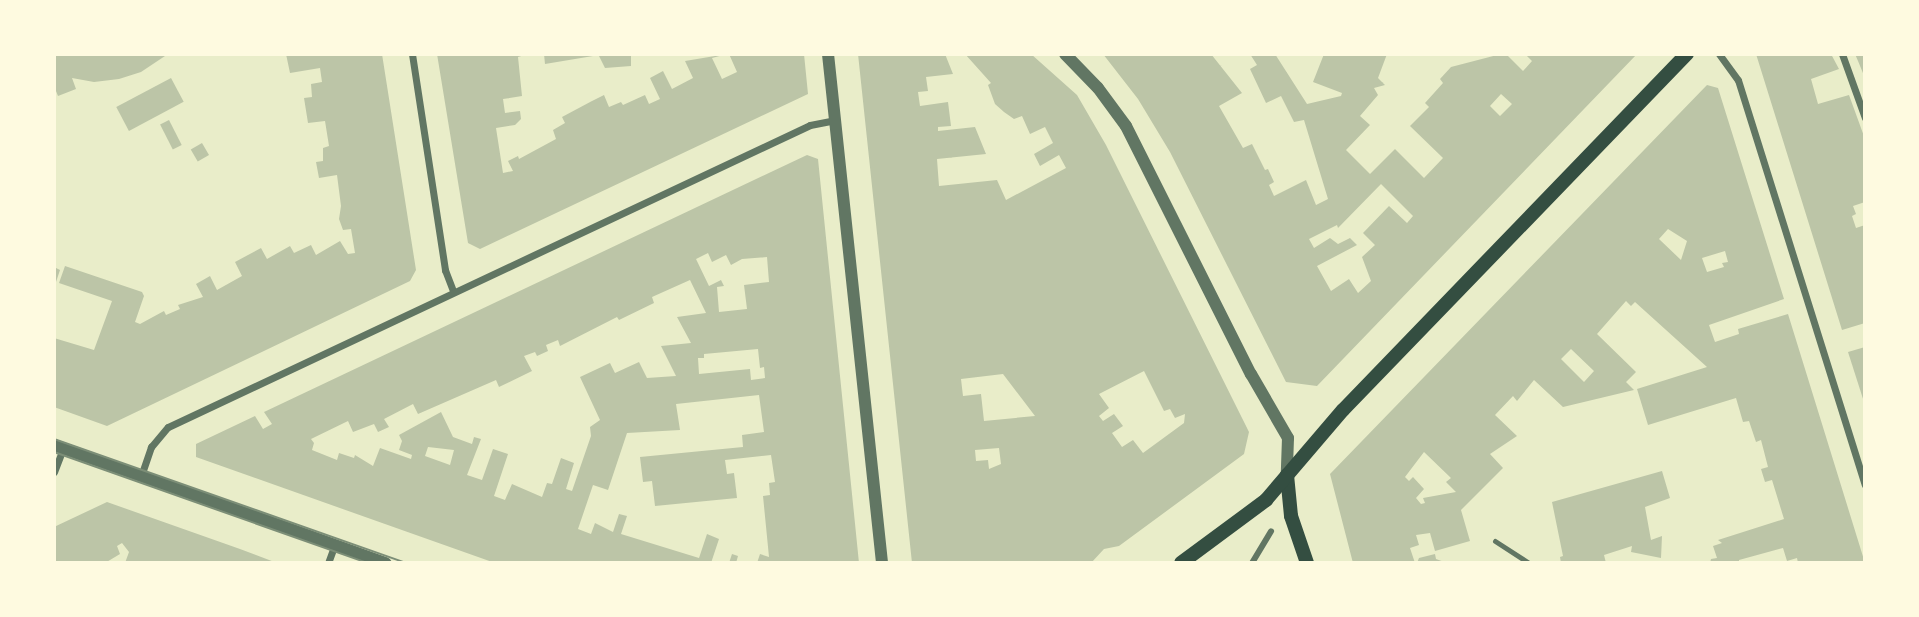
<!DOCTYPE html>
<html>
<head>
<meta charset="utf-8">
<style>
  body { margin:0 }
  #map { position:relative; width:1919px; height:617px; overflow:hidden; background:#e9edc9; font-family:Raleway,sans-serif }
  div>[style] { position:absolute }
  .building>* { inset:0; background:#bcc5a7; transform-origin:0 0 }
  .service>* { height:5px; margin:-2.5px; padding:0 2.5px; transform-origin:2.5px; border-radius:2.5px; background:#617663 }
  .pedestrian>* { height:6px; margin:-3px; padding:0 3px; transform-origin:3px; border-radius:3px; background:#617663 }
  .minor>* { height:7px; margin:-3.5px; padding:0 3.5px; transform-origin:3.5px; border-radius:3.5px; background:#617663 }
  .tertiary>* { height:12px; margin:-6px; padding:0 6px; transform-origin:6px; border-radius:6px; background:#617663 }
  .secondary>* { height:14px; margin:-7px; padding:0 7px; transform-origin:7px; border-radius:7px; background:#344e41 }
  .tram>* { height:2px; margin:-1px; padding:0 1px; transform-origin:1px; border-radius:1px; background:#7c8e77 }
  span { translate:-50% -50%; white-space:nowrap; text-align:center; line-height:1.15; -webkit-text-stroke:5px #fefae0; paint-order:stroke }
  .frame { position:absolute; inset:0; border:56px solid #fefae0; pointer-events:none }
</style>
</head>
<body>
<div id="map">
  <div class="building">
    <div style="clip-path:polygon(54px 54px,168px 54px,141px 72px,119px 79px,94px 82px,72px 78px,76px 89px,58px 96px,54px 86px)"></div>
    <div style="clip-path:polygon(286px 54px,382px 54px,416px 270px,410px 281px,107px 426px,54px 407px,54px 338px,94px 350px,112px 301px,59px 283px,65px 266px,142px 292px,144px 296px,135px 322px,140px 324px,164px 311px,166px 315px,180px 309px,178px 305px,203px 297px,196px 284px,210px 276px,217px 290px,242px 276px,235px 262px,261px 248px,267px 259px,290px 246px,294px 253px,311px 245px,316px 255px,340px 241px,348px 254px,355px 253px,351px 229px,343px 230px,339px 219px,341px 206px,337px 175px,319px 178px,316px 162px,323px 161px,323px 148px,329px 146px,325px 121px,308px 123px,304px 98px,312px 97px,311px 84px,322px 82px,320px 68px,290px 73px)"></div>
    <div style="clip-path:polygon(437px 54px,528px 54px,518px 57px,522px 96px,503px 99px,505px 113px,520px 111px,521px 119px,515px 125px,496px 128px,503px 173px,513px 171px,508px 161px,518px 156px,519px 159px,556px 139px,553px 130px,565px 123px,562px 117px,592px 101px,604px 95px,609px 107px,621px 102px,623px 105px,645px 95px,649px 104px,660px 99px,650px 78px,663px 71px,672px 89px,693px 78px,685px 61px,727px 54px,712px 58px,722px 79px,737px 72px,729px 54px,804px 54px,808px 94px,480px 249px,468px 243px)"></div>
    <div style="clip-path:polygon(544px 54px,593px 54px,593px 56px,545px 64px)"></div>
    <div style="clip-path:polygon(598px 54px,631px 54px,631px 66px,605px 68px)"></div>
    <div style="clip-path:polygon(evenodd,858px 54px,945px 54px,953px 74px,926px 77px,928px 91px,918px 92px,920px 106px,948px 102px,951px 126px,938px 127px,938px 131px,975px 127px,986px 154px,937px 159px,939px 186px,997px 180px,1006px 200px,1066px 168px,1059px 155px,1040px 166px,1034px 154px,1053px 143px,1045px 127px,1030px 134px,1022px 116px,1014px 119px,1004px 112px,995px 104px,988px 85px,991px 83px,965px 54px,1031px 54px,1077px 95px,1106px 145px,1249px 432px,1244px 454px,1119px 546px,1104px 549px,1091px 563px,912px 563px,858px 54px,1144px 371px,1164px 411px,1170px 409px,1175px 418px,1185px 414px,1184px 423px,1143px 453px,1133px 440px,1122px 447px,1112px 433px,1123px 426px,1114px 414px,1103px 421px,1099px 416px,1109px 408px,1099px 394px,1144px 371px,858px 54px,1003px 374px,1035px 416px,984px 421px,981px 394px,963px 396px,961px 379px,1003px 374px,858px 54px,999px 448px,1001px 464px,989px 469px,988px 460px,976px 461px,975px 450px,999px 448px)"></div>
    <div style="clip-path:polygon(evenodd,1103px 54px,1211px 54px,1242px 93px,1219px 106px,1243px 148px,1252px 144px,1265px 170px,1268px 169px,1274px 182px,1269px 185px,1274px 196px,1306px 180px,1316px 205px,1328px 199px,1304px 120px,1294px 122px,1281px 96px,1266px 103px,1250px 69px,1257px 65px,1250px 54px,1275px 54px,1307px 104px,1341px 96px,1342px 93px,1313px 82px,1324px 54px,1387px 54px,1378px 78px,1385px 85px,1374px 88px,1378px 95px,1360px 116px,1370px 125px,1346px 150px,1370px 174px,1395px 149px,1424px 178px,1443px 158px,1410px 126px,1429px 107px,1425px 103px,1443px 83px,1440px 79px,1451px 67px,1501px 54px,1506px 54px,1523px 71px,1532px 61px,1525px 54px,1637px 54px,1317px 386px,1286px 382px,1170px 152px,1138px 99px,1103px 54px,1501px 94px,1512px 104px,1500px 116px,1490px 106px,1501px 94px,1103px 54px,1381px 184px,1413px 216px,1407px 223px,1389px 206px,1363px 233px,1375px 245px,1362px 257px,1371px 281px,1358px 293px,1349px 279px,1331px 291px,1317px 266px,1357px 245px,1350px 238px,1338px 244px,1330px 238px,1314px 248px,1309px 239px,1337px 225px,1338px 228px,1381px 184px)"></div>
    <div style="clip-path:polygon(1756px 54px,1831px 54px,1839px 69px,1811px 79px,1818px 104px,1849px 95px,1865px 139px,1865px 202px,1853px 206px,1856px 214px,1852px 216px,1856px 228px,1865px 225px,1865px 323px,1842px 330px)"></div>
    <div style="clip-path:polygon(1855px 54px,1865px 54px,1865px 78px,1858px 61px)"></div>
    <div style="left:171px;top:78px;width:27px;height:62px;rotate:62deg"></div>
    <div style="clip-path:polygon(evenodd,1707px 85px,1718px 88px,1784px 299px,1709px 325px,1715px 342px,1739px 334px,1738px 329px,1788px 314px,1865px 563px,1798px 563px,1797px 558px,1787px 561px,1783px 548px,1739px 560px,1739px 563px,1710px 563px,1711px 559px,1717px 558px,1713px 546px,1722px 543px,1718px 540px,1784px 519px,1772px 480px,1765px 482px,1761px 469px,1768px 467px,1761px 440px,1756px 442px,1749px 421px,1743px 422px,1736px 398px,1648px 425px,1637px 389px,1707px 367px,1635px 302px,1631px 306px,1626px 301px,1597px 334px,1636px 372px,1626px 382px,1634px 390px,1563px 407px,1534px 380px,1517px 401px,1513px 396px,1495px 415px,1517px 436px,1490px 454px,1503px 468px,1461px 510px,1470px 541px,1435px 551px,1430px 533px,1416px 535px,1419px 545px,1410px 548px,1415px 563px,1353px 563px,1330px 474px,1707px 85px,1668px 229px,1687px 241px,1681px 260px,1659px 239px,1668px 229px,1707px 85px,1725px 251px,1728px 262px,1722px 263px,1724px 267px,1707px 272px,1702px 258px,1725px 251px,1707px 85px,1571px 349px,1594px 371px,1584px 382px,1561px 359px,1571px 349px,1707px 85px,1424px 452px,1451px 478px,1446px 482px,1456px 492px,1423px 498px,1425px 503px,1421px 504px,1416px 498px,1424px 489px,1413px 477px,1409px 481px,1405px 477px,1424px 452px)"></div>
    <div style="left:169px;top:120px;width:28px;height:10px;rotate:63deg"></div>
    <div style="left:202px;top:143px;width:14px;height:13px;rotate:60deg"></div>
    <div style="clip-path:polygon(evenodd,807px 155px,818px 159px,859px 563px,757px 563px,760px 554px,769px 557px,763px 496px,770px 495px,769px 483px,775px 482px,771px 455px,725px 460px,727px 474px,734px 473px,737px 498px,655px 506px,652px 481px,643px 482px,640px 457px,743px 447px,742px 435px,764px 432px,759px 395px,676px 404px,680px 430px,627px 433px,608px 490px,593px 485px,578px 529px,591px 534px,595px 523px,613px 532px,619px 514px,627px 516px,621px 534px,699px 558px,707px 534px,719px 539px,711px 563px,495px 563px,196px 457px,196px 444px,255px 416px,263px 429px,272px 424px,264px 412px,807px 155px,708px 253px,712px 262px,726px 255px,731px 265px,742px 259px,767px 257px,769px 282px,744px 285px,747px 309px,719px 312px,717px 287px,724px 286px,721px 280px,709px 286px,696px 259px,708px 253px,807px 155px,690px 280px,706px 313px,677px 317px,691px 343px,661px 346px,676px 376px,647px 378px,639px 362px,615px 373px,610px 363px,580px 377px,600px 420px,590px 427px,591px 436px,572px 491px,566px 489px,574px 463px,561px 458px,552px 484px,547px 483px,542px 497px,512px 484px,505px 500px,494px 496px,508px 454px,493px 449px,482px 480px,467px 475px,481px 439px,474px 437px,472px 444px,453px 437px,441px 412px,399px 435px,402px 441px,399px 450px,412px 455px,411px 459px,380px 448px,373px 466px,355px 455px,354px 458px,339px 453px,337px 460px,312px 450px,314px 443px,311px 439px,348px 421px,353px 432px,374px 424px,378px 432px,389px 427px,384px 419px,413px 404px,418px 414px,496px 380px,499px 387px,532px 371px,524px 356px,535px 352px,537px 356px,548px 351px,546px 345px,558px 340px,560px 346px,617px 317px,619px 320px,654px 303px,652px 297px,690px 280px,807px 155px,758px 349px,760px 368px,764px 367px,765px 378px,751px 380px,750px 369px,699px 374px,698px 358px,704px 358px,704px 354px,758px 349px,807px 155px,428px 447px,454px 450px,450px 465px,425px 456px,428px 447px)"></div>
    <div style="clip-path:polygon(54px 267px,60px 270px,55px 285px,54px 285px)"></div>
    <div style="clip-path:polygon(1865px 347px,1865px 402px,1864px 402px,1848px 352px)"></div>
    <div style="clip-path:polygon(1662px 471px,1670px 498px,1645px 507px,1651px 540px,1662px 536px,1661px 558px,1631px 552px,1632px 546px,1604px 555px,1606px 563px,1561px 563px,1560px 557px,1563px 556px,1552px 502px)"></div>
    <div style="clip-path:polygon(107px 502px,240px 549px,277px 563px,125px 563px,129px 552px,122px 543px,117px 546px,120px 554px,105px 563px,54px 563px,54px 527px)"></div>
    <div style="clip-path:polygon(732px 554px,738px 556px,736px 563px,729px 563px)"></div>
    <div style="clip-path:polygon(1435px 554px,1436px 559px,1447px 563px,1417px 563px,1419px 558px)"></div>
  </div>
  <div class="service">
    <div style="left:1495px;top:541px;width:40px;rotate:32.9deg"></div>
  </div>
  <div class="pedestrian">
    <div style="left:1252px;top:563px;width:37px;rotate:-59deg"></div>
  </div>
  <div class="minor">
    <div style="left:412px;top:54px;width:219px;rotate:81.3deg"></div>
    <div style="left:445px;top:270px;width:22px;rotate:69deg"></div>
    <div style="left:1719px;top:54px;width:32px;rotate:54deg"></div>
    <div style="left:1738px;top:80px;width:424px;rotate:72.6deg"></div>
    <div style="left:1842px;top:54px;width:68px;rotate:70.2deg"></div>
    <div style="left:54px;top:472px;width:26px;rotate:-69deg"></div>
    <div style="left:141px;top:476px;width:31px;rotate:-71deg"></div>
    <div style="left:151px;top:447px;width:26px;rotate:-50deg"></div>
    <div style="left:168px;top:427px;width:709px;rotate:-25.19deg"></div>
    <div style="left:810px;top:125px;width:26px;rotate:-11deg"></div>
    <div style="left:328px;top:563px;width:20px;rotate:-70deg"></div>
  </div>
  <div class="tertiary">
    <div style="left:828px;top:54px;width:512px;rotate:83.94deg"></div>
    <div style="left:1065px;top:54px;width:47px;rotate:45.9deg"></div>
    <div style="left:1098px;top:88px;width:47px;rotate:53.6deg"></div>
    <div style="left:1126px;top:126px;width:278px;rotate:63.3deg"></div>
    <div style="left:1251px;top:374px;width:74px;rotate:60deg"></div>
    <div style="left:1288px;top:438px;width:37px;rotate:92deg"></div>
    <div style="left:54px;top:445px;width:352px;rotate:19.6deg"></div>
  </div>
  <div class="secondary">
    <div style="left:1287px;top:475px;width:41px;rotate:84.4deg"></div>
    <div style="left:1291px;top:516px;width:50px;rotate:71.2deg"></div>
    <div style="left:1181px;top:563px;width:106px;rotate:-36.5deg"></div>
    <div style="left:1266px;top:500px;width:118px;rotate:-49.5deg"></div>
    <div style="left:1343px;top:410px;width:495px;rotate:-46deg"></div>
  </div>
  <div class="tram">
    <div style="left:54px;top:439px;width:373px;rotate:19.4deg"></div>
    <div style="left:54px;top:452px;width:333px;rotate:19.5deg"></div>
  </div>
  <div class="frame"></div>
</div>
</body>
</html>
